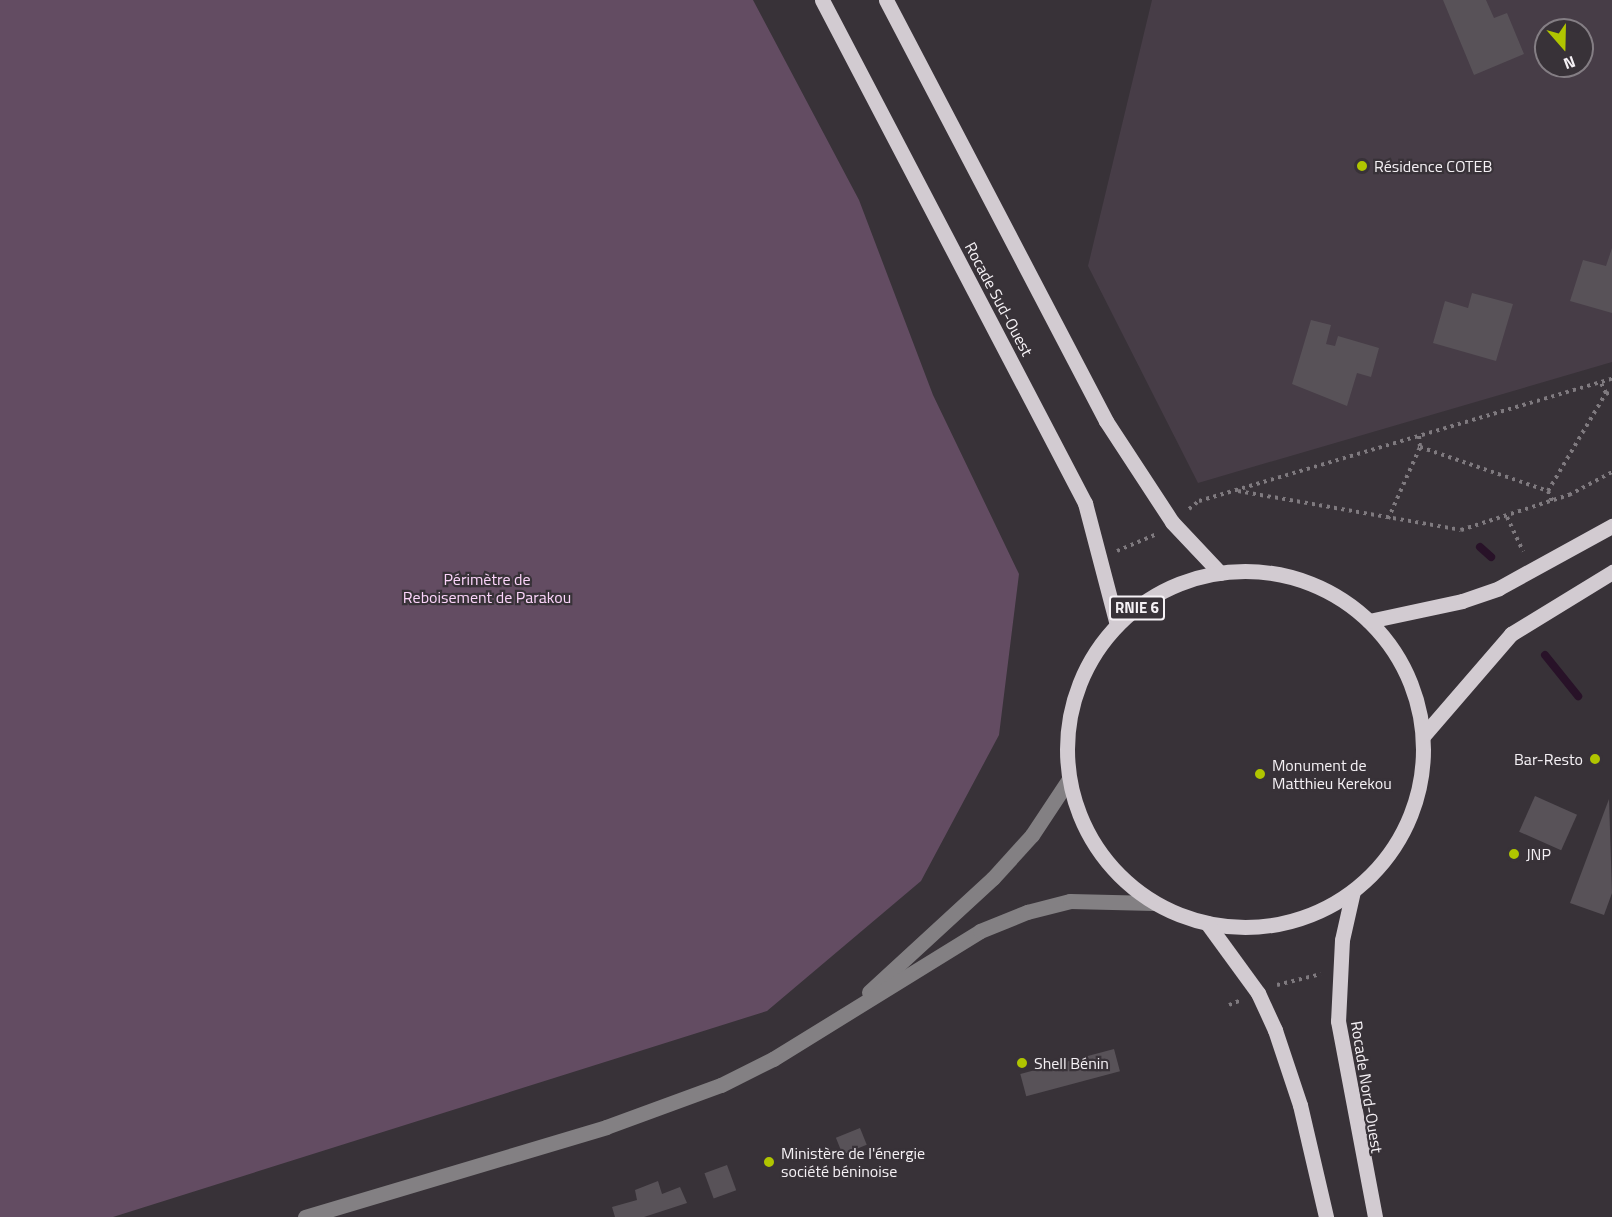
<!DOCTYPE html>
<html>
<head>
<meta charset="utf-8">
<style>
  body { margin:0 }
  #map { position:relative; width:1612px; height:1217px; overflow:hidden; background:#383238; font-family:"Titillium Web",sans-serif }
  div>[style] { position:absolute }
  .built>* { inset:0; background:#473d47 }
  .green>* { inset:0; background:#634c62 }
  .stream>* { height:8px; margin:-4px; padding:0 4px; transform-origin:4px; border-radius:4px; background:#281228 }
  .building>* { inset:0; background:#585258; transform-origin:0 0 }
  .path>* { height:4px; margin-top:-2px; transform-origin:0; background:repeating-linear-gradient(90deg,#7f7a7f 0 3px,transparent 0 7.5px) }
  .minor>* { height:15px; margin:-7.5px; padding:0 7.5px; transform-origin:7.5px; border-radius:7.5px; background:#838083 }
  .major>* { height:15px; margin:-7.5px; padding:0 7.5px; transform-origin:7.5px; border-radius:7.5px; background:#d2cbd1 }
  .major>.ring { margin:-7.5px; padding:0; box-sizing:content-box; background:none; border:15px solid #d2cbd1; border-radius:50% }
  .dots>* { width:16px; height:16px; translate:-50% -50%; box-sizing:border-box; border:3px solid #383238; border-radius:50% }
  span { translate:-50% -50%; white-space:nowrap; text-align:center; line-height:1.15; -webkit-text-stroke:4.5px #383238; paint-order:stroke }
  .shield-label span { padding:2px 4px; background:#383238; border:2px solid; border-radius:4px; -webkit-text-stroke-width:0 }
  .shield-label { font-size:15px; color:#f5f1f5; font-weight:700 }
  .poi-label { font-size:16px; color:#f5f1f5 }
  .left { translate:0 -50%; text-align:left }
  .right { translate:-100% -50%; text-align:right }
  .street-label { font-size:16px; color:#f5f1f5 }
  .park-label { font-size:16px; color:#fcd5fb }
  .north { position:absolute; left:1534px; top:18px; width:60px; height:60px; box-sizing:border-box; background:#383238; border:2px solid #847e84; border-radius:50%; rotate:160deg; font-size:16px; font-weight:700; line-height:24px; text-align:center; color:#f5f1f5 }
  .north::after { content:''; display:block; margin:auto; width:21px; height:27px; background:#b0c500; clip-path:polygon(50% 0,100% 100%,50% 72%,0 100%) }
</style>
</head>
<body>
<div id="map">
  <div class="built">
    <div style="clip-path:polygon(evenodd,1152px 0,1612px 0,1612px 362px,1198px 483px,1088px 266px,1152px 0,1546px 30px,1582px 30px,1582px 66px,1546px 66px,1546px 30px)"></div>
  </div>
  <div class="green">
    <div style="clip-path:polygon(0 0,753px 0,859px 200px,933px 395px,1019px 574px,999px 735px,921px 881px,767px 1011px,113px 1217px,0 1217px)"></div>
  </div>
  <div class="stream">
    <div style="left:1480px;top:547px;width:15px;rotate:42deg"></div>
    <div style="left:1545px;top:655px;width:53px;rotate:51.2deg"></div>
  </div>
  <div class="building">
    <div style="clip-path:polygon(1443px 0,1486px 0,1494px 18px,1507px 13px,1524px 54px,1474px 75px)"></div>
    <div style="clip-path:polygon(1612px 248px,1612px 313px,1570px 301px,1583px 260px,1606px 266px)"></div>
    <div style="clip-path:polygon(1472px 293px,1513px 304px,1496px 361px,1433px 343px,1445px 301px,1468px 308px)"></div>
    <div style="clip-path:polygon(1311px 320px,1331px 325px,1326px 344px,1335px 346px,1338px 336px,1379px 348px,1371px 377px,1357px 373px,1347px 406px,1292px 384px)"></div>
    <div style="left:1535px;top:796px;width:46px;height:39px;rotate:24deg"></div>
    <div style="clip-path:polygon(1609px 799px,1612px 893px,1604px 915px,1570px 903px)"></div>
    <div style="left:1114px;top:1049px;width:23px;height:97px;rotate:75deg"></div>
    <div style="left:860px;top:1128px;width:18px;height:26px;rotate:68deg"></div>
    <div style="left:727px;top:1165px;width:27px;height:24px;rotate:70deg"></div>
    <div style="clip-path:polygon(658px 1181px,662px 1194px,680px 1187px,687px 1203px,644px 1217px,615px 1217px,612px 1207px,637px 1200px,635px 1190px)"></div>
  </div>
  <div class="path">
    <div style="left:1606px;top:393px;width:6px;rotate:18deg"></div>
    <div style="left:1419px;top:436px;width:11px;rotate:85deg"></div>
    <div style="left:1420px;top:447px;width:135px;rotate:19deg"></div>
    <div style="left:1548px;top:491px;width:11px;rotate:68deg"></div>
    <div style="left:1238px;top:491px;width:226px;rotate:9.9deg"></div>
    <div style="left:1461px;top:530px;width:114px;rotate:-18deg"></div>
    <div style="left:1569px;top:495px;width:49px;rotate:-28.1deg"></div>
    <div style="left:1548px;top:491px;width:114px;rotate:-59.4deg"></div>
    <div style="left:1606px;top:393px;width:11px;rotate:-117deg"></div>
    <div style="left:1189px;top:509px;width:13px;rotate:-39deg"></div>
    <div style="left:1199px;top:501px;width:431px;rotate:-16.5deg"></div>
    <div style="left:1507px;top:517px;width:38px;rotate:65deg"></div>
    <div style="left:1388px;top:519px;width:79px;rotate:-66deg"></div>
    <div style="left:1117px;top:551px;width:43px;rotate:-23deg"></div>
    <div style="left:1277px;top:985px;width:45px;rotate:-14deg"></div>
    <div style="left:1229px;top:1005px;width:11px;rotate:-22deg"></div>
  </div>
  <div class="minor">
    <div style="left:869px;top:992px;width:168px;rotate:-42.6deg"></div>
    <div style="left:993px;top:878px;width:58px;rotate:-47.8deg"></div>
    <div style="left:1032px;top:835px;width:67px;rotate:-56.5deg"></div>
    <div style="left:305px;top:1217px;width:314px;rotate:-16.6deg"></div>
    <div style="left:606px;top:1127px;width:122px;rotate:-20.1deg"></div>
    <div style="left:721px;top:1085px;width:58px;rotate:-26.6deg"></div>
    <div style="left:773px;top:1059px;width:243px;rotate:-31.7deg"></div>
    <div style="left:980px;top:931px;width:51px;rotate:-22deg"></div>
    <div style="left:1027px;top:912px;width:44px;rotate:-14.3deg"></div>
    <div style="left:1070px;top:901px;width:84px;rotate:1.4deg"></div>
  </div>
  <div class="major">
    <div style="left:822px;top:0;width:568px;rotate:62.4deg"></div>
    <div style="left:1085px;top:503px;width:126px;rotate:75.3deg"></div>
    <div style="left:886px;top:0;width:475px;rotate:62.4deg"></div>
    <div style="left:1106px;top:421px;width:121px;rotate:56.8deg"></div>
    <div style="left:1172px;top:522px;width:70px;rotate:46.7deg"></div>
    <div class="ring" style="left:1067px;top:571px;width:341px;height:341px"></div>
    <div style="left:1369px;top:621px;width:95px;rotate:-12.1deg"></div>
    <div style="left:1462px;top:601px;width:39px;rotate:-19deg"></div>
    <div style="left:1499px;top:588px;width:129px;rotate:-28.8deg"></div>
    <div style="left:1423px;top:736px;width:135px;rotate:-49.2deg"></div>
    <div style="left:1511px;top:634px;width:119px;rotate:-31.5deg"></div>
    <div style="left:1353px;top:891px;width:50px;rotate:102.7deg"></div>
    <div style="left:1342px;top:940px;width:81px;rotate:92.8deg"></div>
    <div style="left:1338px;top:1021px;width:199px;rotate:79.3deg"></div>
    <div style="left:1207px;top:923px;width:87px;rotate:53.9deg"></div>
    <div style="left:1258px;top:993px;width:41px;rotate:65.3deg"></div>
    <div style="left:1275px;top:1030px;width:79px;rotate:71.6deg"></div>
    <div style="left:1300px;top:1105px;width:115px;rotate:76.9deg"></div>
  </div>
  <div class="dots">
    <div style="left:1362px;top:166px;background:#b0c500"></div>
    <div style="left:1595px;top:759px;background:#b0c500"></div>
    <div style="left:1260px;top:774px;background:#b0c500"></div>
    <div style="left:1514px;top:854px;background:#b0c500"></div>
    <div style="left:1022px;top:1063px;background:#b0c500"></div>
    <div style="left:769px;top:1162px;background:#b0c500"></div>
  </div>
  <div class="shield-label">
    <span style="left:1137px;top:608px">RNIE 6</span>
  </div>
  <div class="poi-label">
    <span class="left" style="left:1374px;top:166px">Résidence COTEB</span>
    <span class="right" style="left:1583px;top:759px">Bar-Resto</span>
    <span class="left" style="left:1272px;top:774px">Monument de<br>Matthieu Kerekou</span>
    <span class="left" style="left:1526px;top:854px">JNP</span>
    <span class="left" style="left:1034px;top:1063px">Shell Bénin</span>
    <span class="left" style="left:781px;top:1162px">Ministère de l'énergie<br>société béninoise</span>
  </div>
  <div class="street-label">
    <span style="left:999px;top:299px;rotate:62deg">Rocade Sud-Ouest</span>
    <span style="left:1367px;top:1087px;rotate:81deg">Rocade Nord-Ouest</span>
  </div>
  <div class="park-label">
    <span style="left:487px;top:588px">Périmètre de<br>Reboisement de Parakou</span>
  </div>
  <div class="north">N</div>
</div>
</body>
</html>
